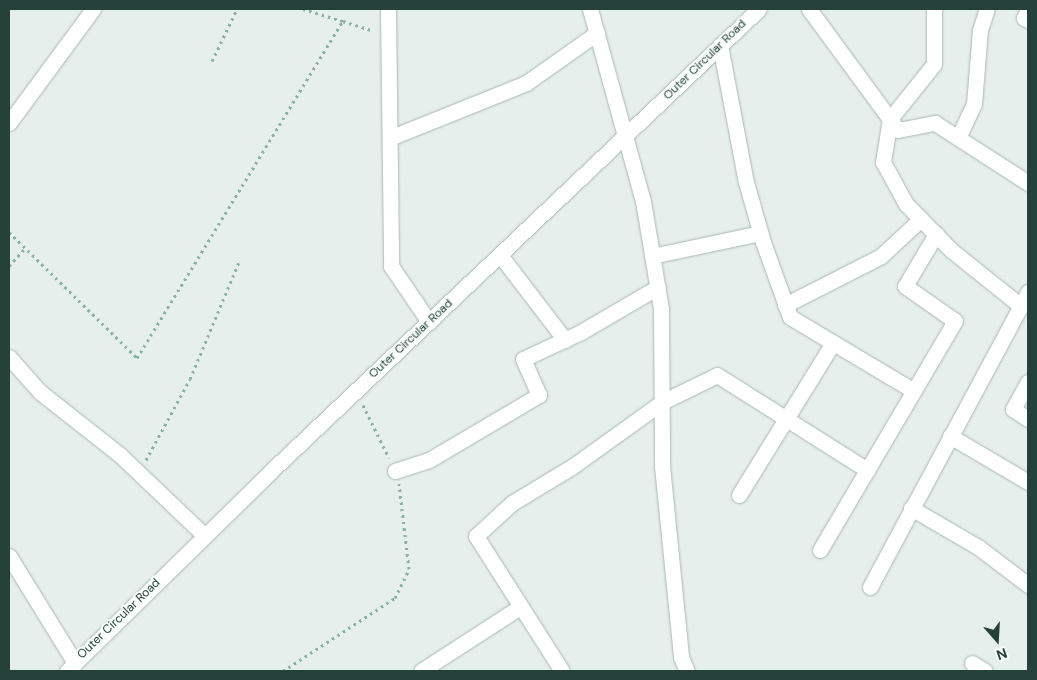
<!DOCTYPE html>
<html>
<head>
<meta charset="utf-8">
<style>
  body { margin:0 }
  #map { position:relative; width:1037px; height:680px; overflow:hidden; background:#e6efeb; font-family:"DM Sans",sans-serif }
  div>[style] { position:absolute }
  .path>* { height:3px; margin-top:-1.5px; transform-origin:0; background:repeating-linear-gradient(90deg,#86b3a5 0 2.5px,transparent 0 6.5px) }
  .roads { filter:drop-shadow(0 0 1px #a8b8b2) drop-shadow(0 0 1px #a8b8b2) }
  .street>* { height:15px; margin:-7.5px; padding:0 7.5px; transform-origin:7.5px; border-radius:7.5px; background:#fff }
  .secondary>* { height:15px; margin:-7.5px; padding:0 7.5px; transform-origin:7.5px; border-radius:7.5px; background:#fff }
  span { translate:-50% -50%; white-space:nowrap; text-align:center; line-height:1.15; -webkit-text-stroke:4px #f7fbf9; paint-order:stroke }
  .street-label { font-size:12px; color:#24423a }
  .frame { position:absolute; inset:0; border:10px solid #24423a; pointer-events:none }
  .north { position:absolute; left:972px; top:615px; width:50px; height:50px; -webkit-text-stroke:4px #f7fbf9; paint-order:stroke; rotate:161deg; font-size:14px; font-weight:700; line-height:20px; text-align:center; color:#24423a }
  .north::after { content:''; display:block; margin:auto; width:18px; height:22px; background:#24423a; clip-path:polygon(50% 0,100% 100%,50% 72%,0 100%) }
</style>
</head>
<body>
<div id="map">
  <div class="path">
    <div style="left:303px;top:9px;width:42px;rotate:16.7deg"></div>
    <div style="left:212px;top:61px;width:58px;rotate:-64.3deg"></div>
    <div style="left:9px;top:232px;width:180px;rotate:44.5deg"></div>
    <div style="left:137px;top:358px;width:395px;rotate:-58.6deg"></div>
    <div style="left:343px;top:21px;width:32px;rotate:18deg"></div>
    <div style="left:9px;top:266px;width:24px;rotate:-48deg"></div>
    <div style="left:363px;top:405px;width:59px;rotate:63.9deg"></div>
    <div style="left:146px;top:460px;width:92px;rotate:-61.5deg"></div>
    <div style="left:190px;top:379px;width:127px;rotate:-67.3deg"></div>
    <div style="left:283px;top:671px;width:134px;rotate:-33.1deg"></div>
    <div style="left:395px;top:598px;width:32px;rotate:-64deg"></div>
    <div style="left:409px;top:569px;width:86px;rotate:-96.7deg"></div>
  </div>
  <div class="roads">
    <div class="street">
      <div style="left:388px;top:9px;width:257px;rotate:89.3deg"></div>
      <div style="left:391px;top:266px;width:68px;rotate:55.8deg"></div>
      <div style="left:590px;top:9px;width:199px;rotate:74.6deg"></div>
      <div style="left:643px;top:201px;width:109px;rotate:80.5deg"></div>
      <div style="left:661px;top:309px;width:157px;rotate:89.6deg"></div>
      <div style="left:662px;top:466px;width:192px;rotate:84.3deg"></div>
      <div style="left:681px;top:657px;width:15px;rotate:67deg"></div>
      <div style="left:809px;top:9px;width:150px;rotate:53.7deg"></div>
      <div style="left:898px;top:130px;width:38px;rotate:-11deg"></div>
      <div style="left:935px;top:123px;width:111px;rotate:32.8deg"></div>
      <div style="left:934px;top:9px;width:55px;rotate:90deg"></div>
      <div style="left:934px;top:64px;width:70px;rotate:128.7deg"></div>
      <div style="left:890px;top:119px;width:44px;rotate:99.2deg"></div>
      <div style="left:883px;top:162px;width:48px;rotate:61.3deg"></div>
      <div style="left:906px;top:204px;width:64px;rotate:45.6deg"></div>
      <div style="left:951px;top:250px;width:90px;rotate:38.7deg"></div>
      <div style="left:1028px;top:10px;width:9px;rotate:117deg"></div>
      <div style="left:1024px;top:18px;width:4px;rotate:27deg"></div>
      <div style="left:720px;top:45px;width:139px;rotate:79.3deg"></div>
      <div style="left:746px;top:182px;width:62px;rotate:74.2deg"></div>
      <div style="left:763px;top:242px;width:80px;rotate:70.2deg"></div>
      <div style="left:790px;top:317px;width:144px;rotate:30.8deg"></div>
      <div style="left:9px;top:123px;width:142px;rotate:-53.6deg"></div>
      <div style="left:392px;top:137px;width:144px;rotate:-21.9deg"></div>
      <div style="left:526px;top:83px;width:87px;rotate:-35.2deg"></div>
      <div style="left:958px;top:138px;width:38px;rotate:-65deg"></div>
      <div style="left:974px;top:104px;width:74px;rotate:-85.4deg"></div>
      <div style="left:980px;top:30px;width:22px;rotate:-72deg"></div>
      <div style="left:500px;top:255px;width:107px;rotate:52.6deg"></div>
      <div style="left:652px;top:256px;width:110px;rotate:-12deg"></div>
      <div style="left:785px;top:305px;width:108px;rotate:-27deg"></div>
      <div style="left:881px;top:256px;width:54px;rotate:-42.8deg"></div>
      <div style="left:9px;top:357px;width:47px;rotate:48.5deg"></div>
      <div style="left:40px;top:392px;width:102px;rotate:38.2deg"></div>
      <div style="left:120px;top:455px;width:117px;rotate:43.6deg"></div>
      <div style="left:1028px;top:382px;width:31px;rotate:119deg"></div>
      <div style="left:1013px;top:409px;width:18px;rotate:34deg"></div>
      <div style="left:950px;top:436px;width:91px;rotate:30.5deg"></div>
      <div style="left:395px;top:471px;width:36px;rotate:-18deg"></div>
      <div style="left:429px;top:460px;width:128px;rotate:-30.6deg"></div>
      <div style="left:539px;top:395px;width:39px;rotate:-114deg"></div>
      <div style="left:523px;top:359px;width:64px;rotate:-25deg"></div>
      <div style="left:581px;top:332px;width:89px;rotate:-30.3deg"></div>
      <div style="left:739px;top:495px;width:179px;rotate:-58.3deg"></div>
      <div style="left:911px;top:508px;width:78px;rotate:30.2deg"></div>
      <div style="left:978px;top:547px;width:63px;rotate:37.2deg"></div>
      <div style="left:820px;top:550px;width:266px;rotate:-59.5deg"></div>
      <div style="left:955px;top:321px;width:61px;rotate:-145deg"></div>
      <div style="left:905px;top:286px;width:61px;rotate:-59.2deg"></div>
      <div style="left:9px;top:556px;width:126px;rotate:58.3deg"></div>
      <div style="left:870px;top:587px;width:335px;rotate:-61.8deg"></div>
      <div style="left:972px;top:663px;width:15px;rotate:32deg"></div>
      <div style="left:421px;top:671px;width:118px;rotate:-32.9deg"></div>
      <div style="left:562px;top:671px;width:160px;rotate:-122.5deg"></div>
      <div style="left:476px;top:536px;width:49px;rotate:-42.5deg"></div>
      <div style="left:512px;top:503px;width:71px;rotate:-31.2deg"></div>
      <div style="left:573px;top:466px;width:110px;rotate:-35.7deg"></div>
      <div style="left:662px;top:402px;width:61px;rotate:-26.1deg"></div>
      <div style="left:717px;top:375px;width:178px;rotate:32.3deg"></div>
    </div>
    <div class="secondary">
      <div style="left:67px;top:671px;width:284px;rotate:-44.4deg"></div>
      <div style="left:270px;top:472px;width:673px;rotate:-43.44deg"></div>
    </div>
  </div>
  <div class="street-label">
    <span style="left:705px;top:60px;rotate:-44deg">Outer Circular Road</span>
    <span style="left:411px;top:339px;rotate:-43deg">Outer Circular Road</span>
    <span style="left:119px;top:619px;rotate:-44deg">Outer Circular Road</span>
  </div>
  <div class="frame"></div>
  <div class="north">N</div>
</div>
</body>
</html>
